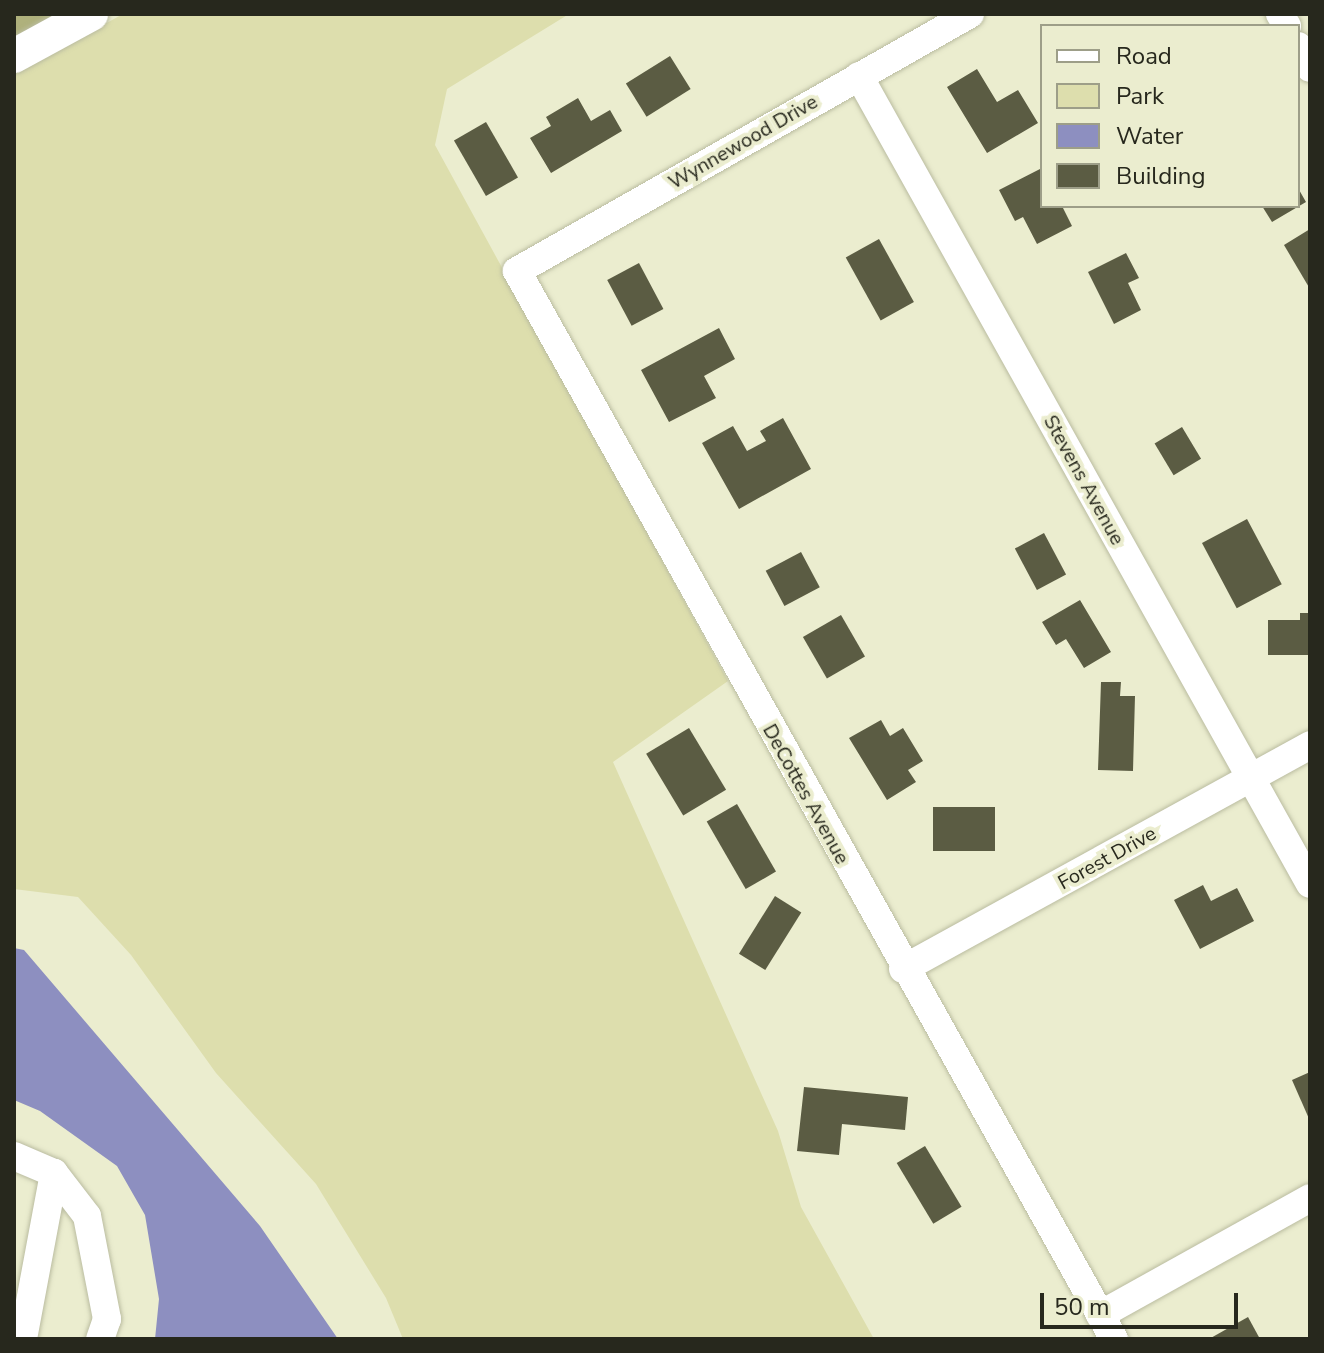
<!DOCTYPE html>
<html>
<head>
<meta charset="utf-8">
<style>
  body { margin:0 }
  #map { position:relative; width:1324px; height:1353px; overflow:hidden; background:#ebedcf; font-family:"Nunito Sans",sans-serif }
  div>[style] { position:absolute }
  .green>* { inset:0; background:#dddead }
  .forest>* { inset:0; background:#afb17c }
  .water>* { inset:0; background:#8d8fc0 }
  .building>* { inset:0; background:#5b5c43; transform-origin:0 0 }
  .roads { filter:drop-shadow(0 0 2px #babca0) drop-shadow(0 0 2px #babca0) }
  .minor>* { height:28px; margin:-14px; padding:0 14px; transform-origin:14px; border-radius:14px; background:#fff }
  .major>* { height:34px; margin:-17px; padding:0 17px; transform-origin:17px; border-radius:17px; background:#fff }
  span { translate:-50% -50%; white-space:nowrap; text-align:center; line-height:1.15; -webkit-text-stroke:8px #ebedcf; paint-order:stroke }
  .street-label { font-size:20px; color:#27281d }
  .frame { position:absolute; inset:0; border:16px solid #27281d; pointer-events:none }
  .legend { position:absolute; left:1040px; top:24px; width:260px; height:184px; box-sizing:border-box; background:#ebedcf; border:2px solid #9d9e88; margin:0; padding:10px 14px; list-style:none; font-size:24px; color:#27281d }
  .legend li { display:flex; align-items:center; gap:16px; height:40px }
  .legend b { width:40px; border:2px solid #9d9e88 }
  .scale { position:absolute; left:1040px; top:1293px; width:198px; height:36px; box-sizing:border-box; border:4px solid #27281d; border-top:0; padding-left:10px; font-size:24px; line-height:28px; white-space:nowrap; color:#27281d; -webkit-text-stroke:6px #ebedcf; paint-order:stroke }
</style>
</head>
<body>
<div id="map">
  <div class="green">
    <div style="clip-path:polygon(123px 14px,569px 14px,447px 89px,435px 145px,728px 681px,613px 762px,778px 1131px,801px 1207px,874px 1339px,403px 1339px,386px 1298px,316px 1184px,216px 1073px,131px 955px,78px 897px,14px 889px,14px 74px)"></div>
  </div>
  <div class="forest">
    <div style="clip-path:polygon(16px 14px,59px 14px,14px 38px)"></div>
  </div>
  <div class="water">
    <div style="clip-path:polygon(14px 948px,24px 950px,260px 1226px,338px 1339px,155px 1339px,159px 1299px,145px 1215px,117px 1166px,40px 1111px,14px 1100px)"></div>
  </div>
  <div class="building">
    <div style="left:670px;top:56px;width:39px;height:52px;rotate:58deg"></div>
    <div style="clip-path:polygon(977px 69px,997px 102px,1018px 90px,1038px 123px,987px 153px,947px 87px)"></div>
    <div style="clip-path:polygon(578px 98px,591px 121px,610px 110px,622px 131px,551px 173px,530px 138px,551px 126px,546px 117px)"></div>
    <div style="left:486px;top:122px;width:64px;height:37px;rotate:60deg"></div>
    <div style="clip-path:polygon(1040px 169px,1042px 206px,1062px 206px,1072px 226px,1037px 244px,1023px 217px,1015px 221px,999px 190px)"></div>
    <div style="clip-path:polygon(1298px 188px,1306px 202px,1272px 222px,1262px 206px,1298px 206px)"></div>
    <div style="clip-path:polygon(1310px 229px,1310px 289px,1284px 245px)"></div>
    <div style="left:879px;top:239px;width:72px;height:38px;rotate:61deg"></div>
    <div style="clip-path:polygon(1126px 253px,1139px 278px,1128px 283px,1141px 310px,1114px 324px,1088px 272px)"></div>
    <div style="left:639px;top:263px;width:52px;height:36px;rotate:62deg"></div>
    <div style="clip-path:polygon(719px 328px,735px 359px,704px 376px,716px 398px,669px 422px,641px 370px)"></div>
    <div style="clip-path:polygon(783px 418px,811px 469px,739px 509px,702px 443px,733px 426px,747px 451px,766px 441px,760px 431px)"></div>
    <div style="left:1182px;top:427px;width:37px;height:32px;rotate:59deg"></div>
    <div style="left:1247px;top:519px;width:74px;height:51px;rotate:62deg"></div>
    <div style="left:1044px;top:533px;width:47px;height:33px;rotate:62deg"></div>
    <div style="left:801px;top:552px;width:40px;height:40px;rotate:62deg"></div>
    <div style="clip-path:polygon(1080px 600px,1111px 652px,1084px 668px,1066px 639px,1056px 645px,1042px 622px)"></div>
    <div style="clip-path:polygon(1300px 613px,1310px 613px,1310px 655px,1268px 655px,1268px 620px,1300px 620px)"></div>
    <div style="left:841px;top:615px;width:48px;height:44px;rotate:60deg"></div>
    <div style="clip-path:polygon(1101px 682px,1121px 682px,1120px 696px,1135px 696px,1133px 771px,1098px 770px)"></div>
    <div style="clip-path:polygon(881px 720px,890px 736px,903px 728px,923px 761px,908px 770px,916px 782px,887px 800px,849px 738px)"></div>
    <div style="left:689px;top:728px;width:72px;height:50px;rotate:59deg"></div>
    <div style="left:737px;top:804px;width:78px;height:35px;rotate:60deg"></div>
    <div style="left:995px;top:807px;width:44px;height:62px;rotate:90deg"></div>
    <div style="clip-path:polygon(1203px 885px,1211px 901px,1237px 888px,1254px 921px,1200px 949px,1174px 900px)"></div>
    <div style="left:775px;top:896px;width:31px;height:68px;rotate:32deg"></div>
    <div style="clip-path:polygon(1310px 1072px,1310px 1121px,1292px 1080px)"></div>
    <div style="clip-path:polygon(804px 1087px,908px 1097px,905px 1130px,842px 1124px,839px 1155px,797px 1151px)"></div>
    <div style="left:925px;top:1146px;width:71px;height:33px;rotate:59deg"></div>
    <div style="clip-path:polygon(1248px 1317px,1260px 1339px,1209px 1339px)"></div>
  </div>
  <div class="roads">
    <div class="minor">
      <div style="left:970px;top:14px;width:521px;rotate:150.43deg"></div>
      <div style="left:517px;top:271px;width:1224px;rotate:60.8deg"></div>
      <div style="left:1280px;top:14px;width:14px;rotate:60deg"></div>
      <div style="left:1298px;top:46px;width:25px;rotate:61deg"></div>
      <div style="left:859px;top:76px;width:925px;rotate:60.83deg"></div>
      <div style="left:903px;top:969px;width:465px;rotate:-28.8deg"></div>
      <div style="left:14px;top:1156px;width:43px;rotate:23deg"></div>
      <div style="left:54px;top:1173px;width:54px;rotate:52.5deg"></div>
      <div style="left:87px;top:1216px;width:105px;rotate:79deg"></div>
      <div style="left:107px;top:1319px;width:21px;rotate:109deg"></div>
      <div style="left:1100px;top:1315px;width:240px;rotate:-29.1deg"></div>
      <div style="left:23px;top:1339px;width:169px;rotate:-79.4deg"></div>
    </div>
    <div class="major">
      <div style="left:14px;top:56px;width:88px;rotate:-28.6deg"></div>
    </div>
  </div>
  <div class="street-label">
    <span style="left:743px;top:142px;rotate:-30deg">Wynnewood Drive</span>
    <span style="left:1084px;top:480px;rotate:61deg">Stevens Avenue</span>
    <span style="left:806px;top:794px;rotate:61deg">DeCottes Avenue</span>
    <span style="left:1107px;top:858px;rotate:-29deg">Forest Drive</span>
  </div>
  <div class="frame"></div>
  <ul class="legend">
  <li><b style="height:10px;background:#fff"></b>Road</li>
  <li><b style="height:22px;background:#dddead"></b>Park</li>
  <li><b style="height:22px;background:#8d8fc0"></b>Water</li>
  <li><b style="height:22px;background:#5b5c43"></b>Building</li>
  </ul>
  <div class="scale">50 m</div>
</div>
</body>
</html>
